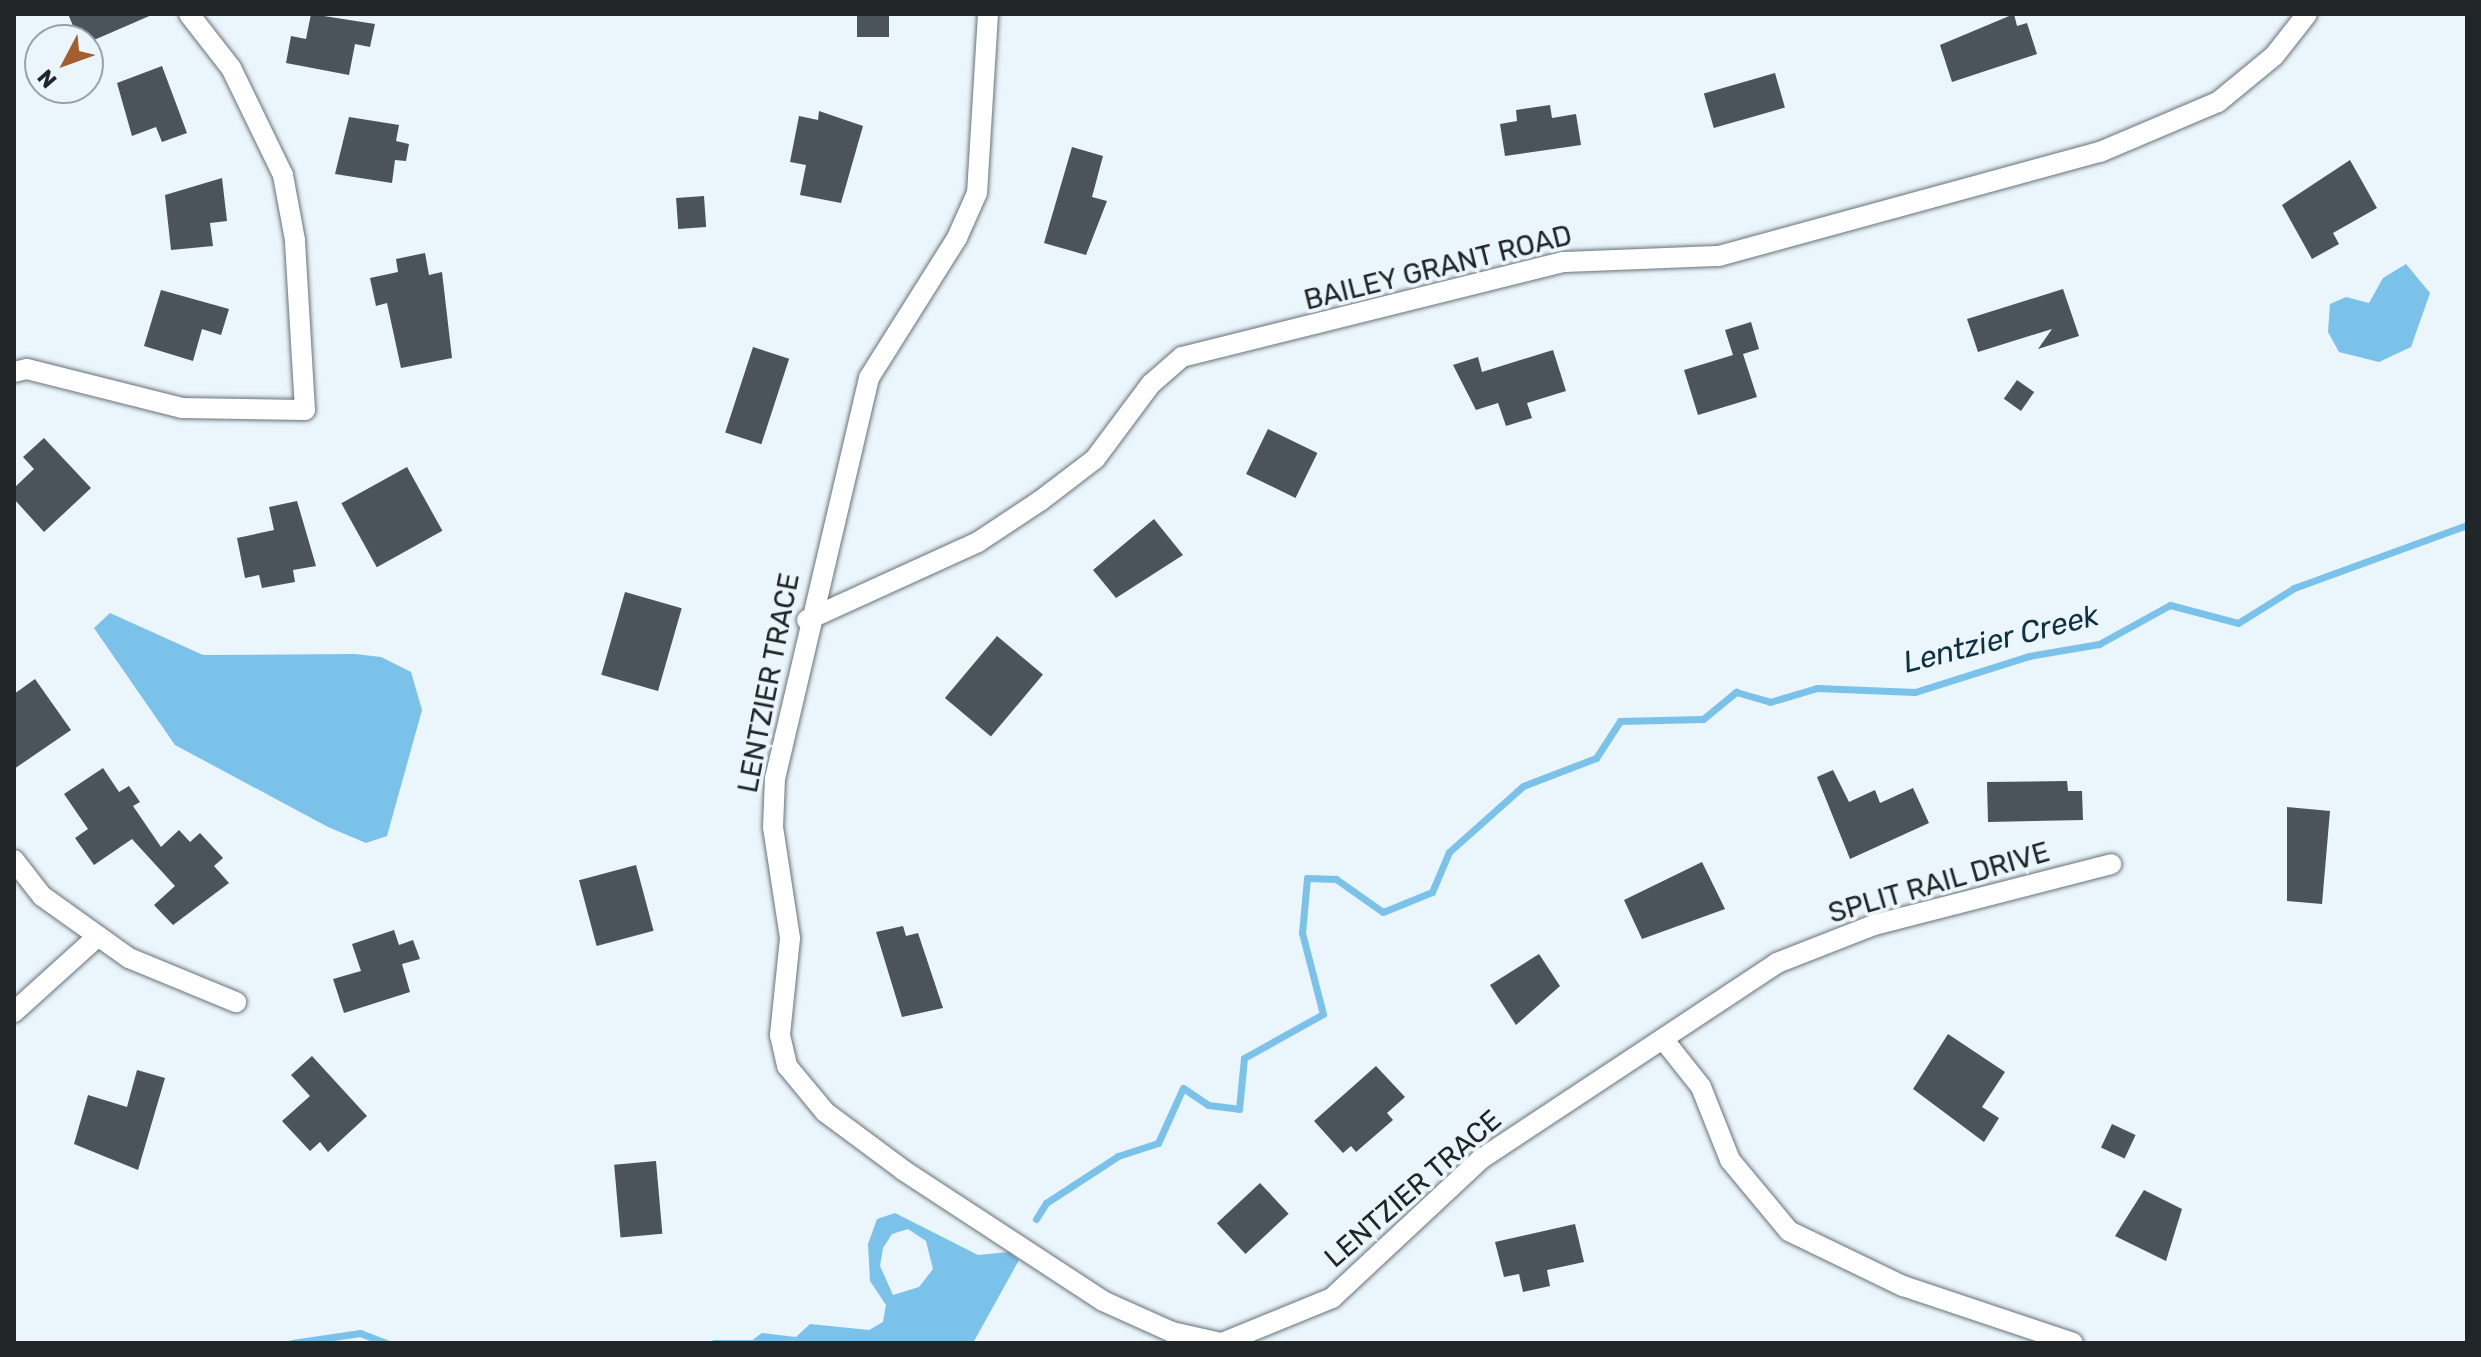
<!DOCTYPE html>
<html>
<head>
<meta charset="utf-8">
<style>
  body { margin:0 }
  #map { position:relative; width:2481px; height:1357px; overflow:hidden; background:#eaf5fc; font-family:Rubik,sans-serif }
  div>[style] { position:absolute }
  .water>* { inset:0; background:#7bc2eb }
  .stream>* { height:7px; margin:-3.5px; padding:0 3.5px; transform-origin:3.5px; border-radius:3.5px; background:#7bc2eb }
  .building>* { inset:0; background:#4b545a; transform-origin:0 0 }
  .roads { filter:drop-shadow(0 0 2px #687278) drop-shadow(0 0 2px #687278) }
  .minor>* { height:20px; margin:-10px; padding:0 10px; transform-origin:10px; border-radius:10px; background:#fff }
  span { translate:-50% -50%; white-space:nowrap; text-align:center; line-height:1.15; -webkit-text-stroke:8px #eaf5fc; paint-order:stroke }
  .street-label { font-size:28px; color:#212528 }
  .water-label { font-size:30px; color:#0f3041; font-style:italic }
  .frame { position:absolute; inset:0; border:16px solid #212528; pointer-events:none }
  .north { position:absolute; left:24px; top:24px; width:80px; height:80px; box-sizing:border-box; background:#eaf5fc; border:2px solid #9aa2a7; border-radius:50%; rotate:229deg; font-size:22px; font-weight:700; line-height:32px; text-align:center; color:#212528 }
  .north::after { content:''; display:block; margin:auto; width:28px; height:36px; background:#a3602e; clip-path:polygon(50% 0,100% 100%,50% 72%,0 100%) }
</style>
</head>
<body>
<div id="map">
  <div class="water">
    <div style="clip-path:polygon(2406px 264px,2430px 293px,2411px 347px,2379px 362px,2339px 352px,2328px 332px,2330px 304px,2346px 297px,2369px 303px,2383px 278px)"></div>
    <div style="clip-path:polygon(110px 613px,203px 655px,355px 654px,381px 657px,411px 672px,422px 710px,387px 836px,366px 843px,328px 827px,175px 745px,94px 628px)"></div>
    <div style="clip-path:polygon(evenodd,895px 1213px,978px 1255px,1009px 1252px,1019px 1260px,973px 1343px,751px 1341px,762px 1333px,796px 1337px,810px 1324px,869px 1330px,883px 1322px,886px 1305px,870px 1281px,868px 1244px,877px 1219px,895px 1213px,908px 1229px,926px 1241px,933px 1269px,919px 1287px,893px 1295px,880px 1266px,883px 1248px,892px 1234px,908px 1229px)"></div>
  </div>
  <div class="stream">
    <div style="left:1036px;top:1219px;width:19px;rotate:-58deg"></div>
    <div style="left:1046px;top:1203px;width:86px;rotate:-33.1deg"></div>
    <div style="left:1118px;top:1156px;width:42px;rotate:-18deg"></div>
    <div style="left:1158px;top:1143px;width:60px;rotate:-65.6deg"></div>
    <div style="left:1183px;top:1088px;width:30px;rotate:34deg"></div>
    <div style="left:1208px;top:1105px;width:31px;rotate:7deg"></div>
    <div style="left:1239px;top:1109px;width:51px;rotate:-84.4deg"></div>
    <div style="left:1244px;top:1058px;width:90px;rotate:-29.1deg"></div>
    <div style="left:1323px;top:1014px;width:84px;rotate:-104.5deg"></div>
    <div style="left:1302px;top:933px;width:55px;rotate:-84.8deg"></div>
    <div style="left:1307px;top:878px;width:29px;rotate:2deg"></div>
    <div style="left:1336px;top:879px;width:57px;rotate:35.1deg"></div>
    <div style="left:1383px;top:912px;width:53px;rotate:-22.2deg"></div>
    <div style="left:1432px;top:892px;width:43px;rotate:-67deg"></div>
    <div style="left:1449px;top:852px;width:99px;rotate:-41.7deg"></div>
    <div style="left:1523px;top:786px;width:78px;rotate:-21deg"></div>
    <div style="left:1596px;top:758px;width:44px;rotate:-57deg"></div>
    <div style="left:1620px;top:721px;width:83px;rotate:-1.4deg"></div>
    <div style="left:1703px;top:719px;width:43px;rotate:-39.3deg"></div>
    <div style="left:1736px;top:692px;width:35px;rotate:16deg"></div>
    <div style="left:1770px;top:702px;width:49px;rotate:-16.6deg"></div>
    <div style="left:1817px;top:688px;width:98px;rotate:2.3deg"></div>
    <div style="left:1915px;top:692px;width:120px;rotate:-17.5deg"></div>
    <div style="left:2029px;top:656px;width:71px;rotate:-9.7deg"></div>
    <div style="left:2099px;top:644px;width:81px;rotate:-28.8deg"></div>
    <div style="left:2170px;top:605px;width:70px;rotate:14.8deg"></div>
    <div style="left:2238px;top:623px;width:66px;rotate:-32deg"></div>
    <div style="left:2294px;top:588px;width:184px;rotate:-20deg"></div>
    <div style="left:292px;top:1343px;width:69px;rotate:-8.4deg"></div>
    <div style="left:360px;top:1333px;width:28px;rotate:21deg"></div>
    <div style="left:714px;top:1343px;width:52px"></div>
  </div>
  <div class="building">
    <div style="clip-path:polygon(68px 14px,154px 14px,94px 40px,79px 40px)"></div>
    <div style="clip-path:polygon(311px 14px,375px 24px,370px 47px,355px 44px,349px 75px,286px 63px,291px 36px,306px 39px)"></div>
    <div style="left:857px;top:14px;width:32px;height:23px"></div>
    <div style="clip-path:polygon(2014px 14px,2017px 26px,2027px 23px,2037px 54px,1952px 82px,1940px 45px)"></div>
    <div style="clip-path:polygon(162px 66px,187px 133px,162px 142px,156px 127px,132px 136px,117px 83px)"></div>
    <div style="left:1775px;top:73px;width:36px;height:74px;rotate:74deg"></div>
    <div style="clip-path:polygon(1550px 105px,1552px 118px,1576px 114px,1581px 145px,1505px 156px,1500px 124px,1517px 121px,1516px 110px)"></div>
    <div style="clip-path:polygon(819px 111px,863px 126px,841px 203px,800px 195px,806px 165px,790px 162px,799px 116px,818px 120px)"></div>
    <div style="clip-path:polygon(349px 117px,399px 125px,396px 141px,409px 144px,406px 161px,395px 160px,392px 183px,335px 174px)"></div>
    <div style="clip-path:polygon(1072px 147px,1103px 156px,1092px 197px,1107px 201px,1086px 255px,1044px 243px)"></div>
    <div style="clip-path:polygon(2350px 160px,2377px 208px,2333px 233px,2339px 244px,2312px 259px,2282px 205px)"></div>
    <div style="clip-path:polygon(222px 178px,227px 221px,210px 223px,213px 246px,171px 250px,165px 195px)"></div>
    <div style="left:704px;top:196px;width:31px;height:28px;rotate:86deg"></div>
    <div style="clip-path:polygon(425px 253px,429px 275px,442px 272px,452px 358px,401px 368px,387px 303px,376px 306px,370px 278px,398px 272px,396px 259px)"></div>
    <div style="clip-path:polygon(2063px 289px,2079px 336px,2038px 349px,2052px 329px,1978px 352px,1967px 319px)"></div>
    <div style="clip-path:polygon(161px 290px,229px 309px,221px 335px,202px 329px,193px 361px,144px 346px)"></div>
    <div style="clip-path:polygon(1751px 322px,1759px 349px,1743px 354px,1757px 397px,1698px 415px,1684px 370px,1733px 355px,1725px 330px)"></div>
    <div style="left:753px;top:347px;width:38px;height:90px;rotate:18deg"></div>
    <div style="clip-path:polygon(1553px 350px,1566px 391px,1527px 403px,1532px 418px,1506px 426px,1498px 403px,1476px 410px,1453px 365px,1478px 357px,1482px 372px)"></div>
    <div style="left:2017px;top:380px;width:21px;height:23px;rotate:35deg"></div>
    <div style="left:1268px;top:429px;width:55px;height:50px;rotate:26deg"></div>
    <div style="clip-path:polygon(44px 438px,91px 488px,44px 532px,14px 499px,14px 488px,34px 469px,23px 457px)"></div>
    <div style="left:407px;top:467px;width:73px;height:75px;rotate:61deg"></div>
    <div style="clip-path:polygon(297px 501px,316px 566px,293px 570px,295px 582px,262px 588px,259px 575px,245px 578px,237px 538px,274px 530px,269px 507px)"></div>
    <div style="clip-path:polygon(1154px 519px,1183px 555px,1116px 598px,1093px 570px)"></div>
    <div style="left:625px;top:592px;width:59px;height:86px;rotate:16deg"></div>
    <div style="left:997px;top:636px;width:60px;height:81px;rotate:40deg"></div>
    <div style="clip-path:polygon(35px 679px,71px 730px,14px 769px,14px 694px)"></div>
    <div style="clip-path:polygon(103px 768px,119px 792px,129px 786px,140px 802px,133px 806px,161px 847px,179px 830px,190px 842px,200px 833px,223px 858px,214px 866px,229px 883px,173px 925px,154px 905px,175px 886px,132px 839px,94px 865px,75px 838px,88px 829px,64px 794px)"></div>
    <div style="clip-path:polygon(1833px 770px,1849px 802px,1875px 790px,1880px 803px,1913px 788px,1929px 823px,1850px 859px,1817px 777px)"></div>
    <div style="clip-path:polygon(2067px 781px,2068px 791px,2082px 791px,2083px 820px,1988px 822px,1987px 782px)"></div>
    <div style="clip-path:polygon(2287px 807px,2330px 811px,2322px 904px,2287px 901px)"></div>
    <div style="clip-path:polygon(1702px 862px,1725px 909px,1642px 939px,1624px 900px)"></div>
    <div style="left:636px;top:865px;width:68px;height:59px;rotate:75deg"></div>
    <div style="clip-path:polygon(903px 926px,906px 936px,918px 933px,943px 1008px,902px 1017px,876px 932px)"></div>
    <div style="clip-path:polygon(394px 930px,399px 945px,413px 940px,420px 959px,402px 964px,410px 992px,344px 1013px,333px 979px,361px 971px,352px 944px)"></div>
    <div style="clip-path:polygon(1539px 954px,1560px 986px,1516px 1025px,1490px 985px)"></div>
    <div style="clip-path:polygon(1948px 1034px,2005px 1072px,1982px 1107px,1999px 1118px,1984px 1142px,1913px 1089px)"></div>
    <div style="clip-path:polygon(312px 1056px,367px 1116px,328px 1152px,320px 1142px,310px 1151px,282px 1121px,310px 1096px,291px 1075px)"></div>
    <div style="clip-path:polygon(1376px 1066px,1405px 1097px,1387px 1113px,1393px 1120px,1356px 1152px,1351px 1146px,1343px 1153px,1314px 1121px)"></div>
    <div style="clip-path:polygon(137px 1070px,165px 1078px,138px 1170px,74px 1144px,88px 1095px,127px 1107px)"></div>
    <div style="left:2112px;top:1124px;width:26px;height:26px;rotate:25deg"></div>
    <div style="left:656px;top:1161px;width:73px;height:42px;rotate:85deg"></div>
    <div style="left:1260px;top:1183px;width:42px;height:59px;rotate:47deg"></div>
    <div style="clip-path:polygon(2144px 1190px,2182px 1209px,2166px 1261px,2115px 1236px)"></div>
    <div style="clip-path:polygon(1575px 1224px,1584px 1262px,1547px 1270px,1550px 1286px,1523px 1292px,1519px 1274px,1504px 1277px,1495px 1242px)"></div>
  </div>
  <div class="roads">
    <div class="minor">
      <div style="left:988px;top:14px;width:179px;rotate:93.5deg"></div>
      <div style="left:977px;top:193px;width:49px;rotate:114deg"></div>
      <div style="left:957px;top:238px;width:165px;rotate:122.2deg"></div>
      <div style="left:869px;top:378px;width:411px;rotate:103.2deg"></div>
      <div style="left:775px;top:778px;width:49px;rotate:92.3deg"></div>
      <div style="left:773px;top:827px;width:112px;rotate:81.3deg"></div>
      <div style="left:790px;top:938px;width:98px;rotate:95.9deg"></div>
      <div style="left:780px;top:1035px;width:32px;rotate:77deg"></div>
      <div style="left:787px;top:1066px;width:60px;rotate:50.4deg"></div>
      <div style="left:825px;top:1112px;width:97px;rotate:36.6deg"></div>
      <div style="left:903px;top:1170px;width:239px;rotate:33.2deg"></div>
      <div style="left:1103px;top:1301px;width:76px;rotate:24.2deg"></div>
      <div style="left:1172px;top:1332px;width:50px;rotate:12.7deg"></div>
      <div style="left:14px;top:372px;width:13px;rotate:-13deg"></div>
      <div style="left:27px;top:369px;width:160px;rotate:14.1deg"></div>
      <div style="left:182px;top:408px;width:123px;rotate:0.9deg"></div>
      <div style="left:305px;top:410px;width:170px;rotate:-93.4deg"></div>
      <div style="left:295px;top:240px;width:66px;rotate:-100.5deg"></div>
      <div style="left:283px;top:175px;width:119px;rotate:-115.9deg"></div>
      <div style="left:231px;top:68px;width:68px;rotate:-127.9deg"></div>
      <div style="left:807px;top:620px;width:188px;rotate:-24.5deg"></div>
      <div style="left:978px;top:542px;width:74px;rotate:-33.5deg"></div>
      <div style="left:1040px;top:501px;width:69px;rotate:-37.4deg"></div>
      <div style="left:1095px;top:459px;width:94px;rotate:-53.3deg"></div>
      <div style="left:1151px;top:384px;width:41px;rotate:-41.1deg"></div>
      <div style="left:1182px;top:357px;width:392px;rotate:-14deg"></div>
      <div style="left:1562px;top:262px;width:157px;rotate:-2.2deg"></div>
      <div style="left:1719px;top:256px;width:395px;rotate:-15.3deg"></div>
      <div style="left:2100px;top:152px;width:128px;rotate:-23deg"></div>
      <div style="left:2218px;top:102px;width:72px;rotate:-39.4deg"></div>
      <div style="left:2274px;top:56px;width:53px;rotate:-51.8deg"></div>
      <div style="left:14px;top:860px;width:46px;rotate:52.1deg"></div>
      <div style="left:42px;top:896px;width:107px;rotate:35.5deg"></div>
      <div style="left:129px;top:958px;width:116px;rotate:22.4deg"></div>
      <div style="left:14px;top:1012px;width:113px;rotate:-42.1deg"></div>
      <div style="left:1663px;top:1039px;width:61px;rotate:51.6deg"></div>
      <div style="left:1701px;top:1087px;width:79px;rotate:68.3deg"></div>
      <div style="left:1730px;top:1160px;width:92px;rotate:50.3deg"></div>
      <div style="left:1789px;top:1231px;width:127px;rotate:25.8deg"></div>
      <div style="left:1903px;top:1286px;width:179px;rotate:18.5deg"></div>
      <div style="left:1222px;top:1343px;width:119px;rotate:-22.2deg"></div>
      <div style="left:1332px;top:1298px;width:204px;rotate:-43deg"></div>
      <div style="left:1481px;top:1159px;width:355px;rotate:-33.5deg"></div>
      <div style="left:1777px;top:963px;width:104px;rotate:-21.4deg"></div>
      <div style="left:1874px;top:925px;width:245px;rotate:-14.4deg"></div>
    </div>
  </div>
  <div class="street-label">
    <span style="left:1438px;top:268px;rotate:-14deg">BAILEY GRANT ROAD</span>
    <span style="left:769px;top:683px;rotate:-79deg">LENTZIER TRACE</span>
    <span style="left:1939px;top:883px;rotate:-16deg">SPLIT RAIL DRIVE</span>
    <span style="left:1413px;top:1189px;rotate:-41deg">LENTZIER TRACE</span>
  </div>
  <div class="water-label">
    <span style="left:2001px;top:639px;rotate:-14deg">Lentzier Creek</span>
  </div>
  <div class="frame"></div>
  <div class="north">N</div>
</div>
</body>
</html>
